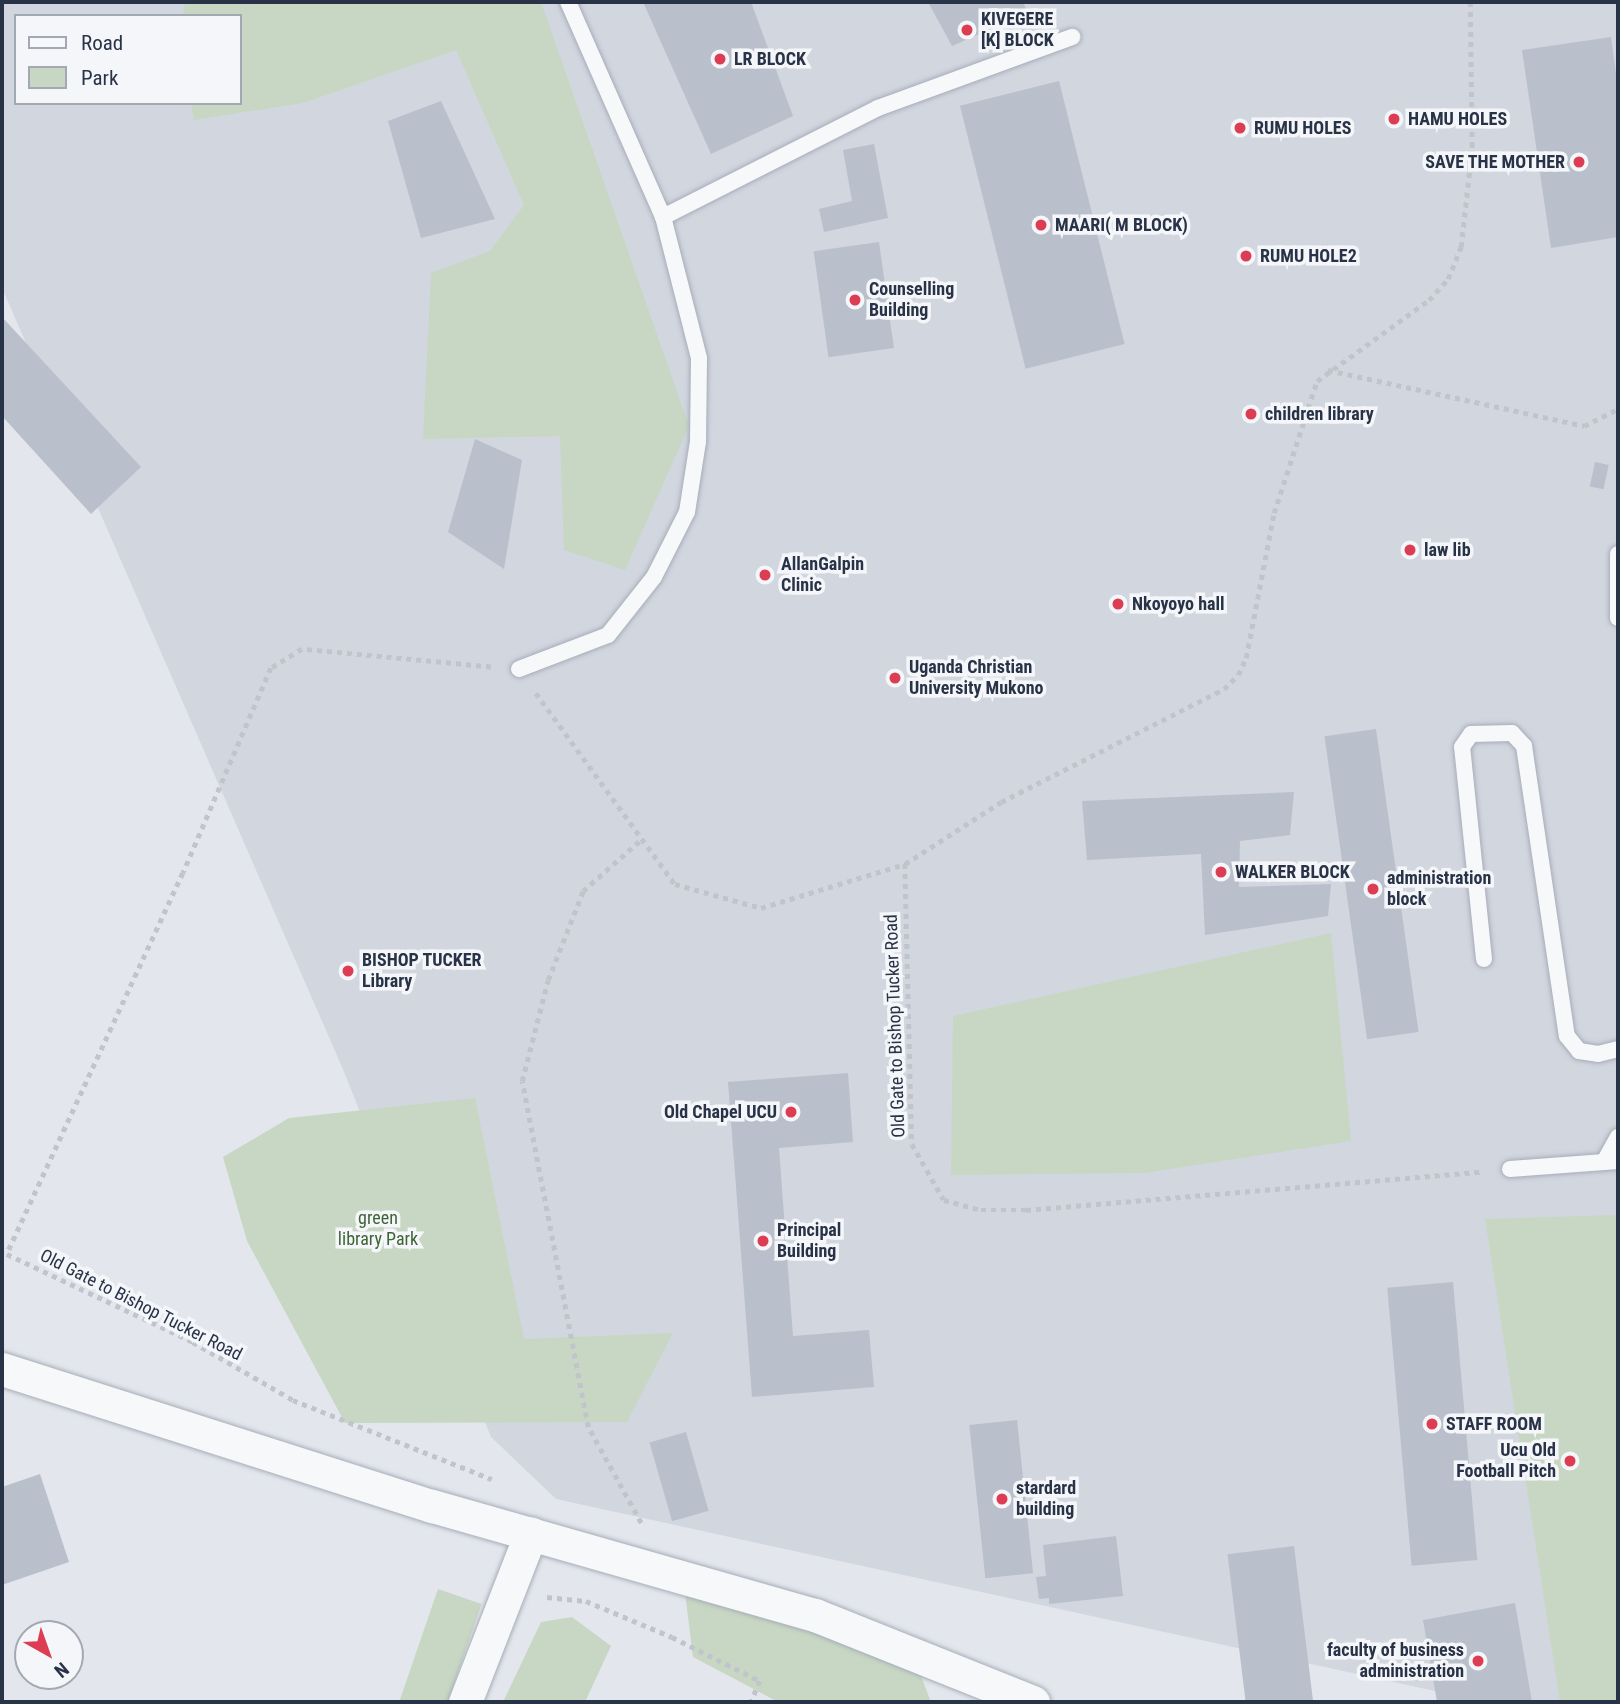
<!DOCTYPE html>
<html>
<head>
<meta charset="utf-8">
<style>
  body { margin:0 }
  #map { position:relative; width:1620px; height:1704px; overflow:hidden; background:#e3e7ed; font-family:"Roboto Condensed",sans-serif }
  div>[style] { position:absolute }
  .built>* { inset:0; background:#d1d6df }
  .green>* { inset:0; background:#c8d7c3; transform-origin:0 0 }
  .building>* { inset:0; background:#bac0cb; transform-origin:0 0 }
  .path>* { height:4.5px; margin-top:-2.25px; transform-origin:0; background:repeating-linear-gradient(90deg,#c1c5cb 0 5px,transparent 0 10px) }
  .roads { filter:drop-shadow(0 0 2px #a7adb8) drop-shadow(0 0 2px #a7adb8) }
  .service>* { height:16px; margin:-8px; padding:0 8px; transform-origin:8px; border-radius:8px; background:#f7f8fa }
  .minor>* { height:33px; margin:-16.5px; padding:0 16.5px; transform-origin:16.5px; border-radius:16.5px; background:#f7f8fa }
  .dots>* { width:19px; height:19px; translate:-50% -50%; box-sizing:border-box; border:4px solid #f4f6f9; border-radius:50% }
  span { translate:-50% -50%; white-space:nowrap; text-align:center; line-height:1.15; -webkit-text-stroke:7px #f4f6f9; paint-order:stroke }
  .poi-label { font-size:18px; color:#293347; font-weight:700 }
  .left { translate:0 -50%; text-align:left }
  .right { translate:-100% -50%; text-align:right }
  .street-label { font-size:18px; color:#293347 }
  .park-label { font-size:18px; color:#3d6534 }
  .frame { position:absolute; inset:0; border:4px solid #293347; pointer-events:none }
  .legend { position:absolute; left:14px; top:14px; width:228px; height:91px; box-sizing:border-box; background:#f4f6f9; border:2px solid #a3a8b2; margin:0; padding:9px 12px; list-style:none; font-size:21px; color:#293347 }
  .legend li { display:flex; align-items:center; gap:14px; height:35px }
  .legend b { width:35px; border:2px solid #a3a8b2 }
  .north { position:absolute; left:14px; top:1620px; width:70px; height:70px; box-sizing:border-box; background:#f4f6f9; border:2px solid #a3a8b2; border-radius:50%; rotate:140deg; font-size:19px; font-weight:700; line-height:28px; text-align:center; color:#293347 }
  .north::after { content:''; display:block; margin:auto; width:24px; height:32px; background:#dd3d53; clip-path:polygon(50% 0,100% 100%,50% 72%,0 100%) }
</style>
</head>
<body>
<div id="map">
  <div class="built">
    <div style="clip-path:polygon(evenodd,2px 2px,1618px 2px,1618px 1702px,1485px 1702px,556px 1499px,491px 1437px,342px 1067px,2px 288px,2px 2px,16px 16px,240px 16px,240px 103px,16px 103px,16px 16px)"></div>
  </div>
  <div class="green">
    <div style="clip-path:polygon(185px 2px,541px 2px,689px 426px,625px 570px,564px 550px,560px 436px,423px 439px,431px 273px,490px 251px,524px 205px,456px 50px,303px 103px,194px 120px,191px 103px,240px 103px,240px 16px,183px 16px)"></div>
    <div style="clip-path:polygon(1331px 933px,1351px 1141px,1144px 1173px,951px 1175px,953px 1016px)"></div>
    <div style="clip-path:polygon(475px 1098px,524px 1339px,673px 1333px,627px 1422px,345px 1423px,247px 1241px,223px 1157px,289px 1118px)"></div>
    <div style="clip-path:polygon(1618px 1215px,1618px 1702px,1560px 1702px,1485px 1219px)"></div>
    <div style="left:438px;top:1589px;width:46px;height:120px;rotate:19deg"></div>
    <div style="clip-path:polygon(685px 1593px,826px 1635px,921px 1676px,931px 1702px,778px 1702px,693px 1657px)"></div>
    <div style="clip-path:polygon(572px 1617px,611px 1646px,585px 1702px,503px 1702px,541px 1622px)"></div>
  </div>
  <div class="building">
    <div style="clip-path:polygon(643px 2px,751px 2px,793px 116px,711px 154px)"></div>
    <div style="clip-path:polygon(928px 2px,1023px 2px,1028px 13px,952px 46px)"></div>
    <div style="clip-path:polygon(1611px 37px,1618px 88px,1618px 237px,1551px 248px,1522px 50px)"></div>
    <div style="left:1059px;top:81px;width:271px;height:102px;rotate:76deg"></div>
    <div style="clip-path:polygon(441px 101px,495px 219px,421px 238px,388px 121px)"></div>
    <div style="clip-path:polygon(874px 144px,888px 218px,824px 232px,819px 209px,852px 201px,843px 150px)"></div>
    <div style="left:879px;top:242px;width:107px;height:66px;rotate:82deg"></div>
    <div style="clip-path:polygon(2px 317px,141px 467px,91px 514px,2px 416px)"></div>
    <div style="clip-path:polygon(475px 439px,522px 460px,504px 569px,448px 532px)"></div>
    <div style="left:1595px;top:462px;width:14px;height:25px;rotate:12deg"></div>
    <div style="left:1376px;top:729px;width:306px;height:52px;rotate:82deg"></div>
    <div style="clip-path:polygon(1294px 792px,1290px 835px,1240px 841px,1239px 887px,1331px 884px,1328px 916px,1205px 935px,1201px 854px,1087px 860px,1082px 801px)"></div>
    <div style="clip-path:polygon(848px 1073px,853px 1142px,779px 1148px,793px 1336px,869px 1330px,874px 1387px,752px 1397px,728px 1082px)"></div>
    <div style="left:1453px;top:1282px;width:279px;height:66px;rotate:85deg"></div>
    <div style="left:1017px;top:1420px;width:154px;height:48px;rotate:84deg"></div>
    <div style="left:686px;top:1432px;width:82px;height:38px;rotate:74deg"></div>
    <div style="clip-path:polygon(40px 1474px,69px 1562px,2px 1585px,2px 1487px)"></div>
    <div style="clip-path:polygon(1116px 1536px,1123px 1596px,1049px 1604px,1049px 1598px,1039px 1599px,1036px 1577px,1046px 1576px,1043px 1545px)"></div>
    <div style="left:1294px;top:1546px;width:157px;height:67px;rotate:83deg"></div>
    <div style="clip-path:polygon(1515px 1603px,1532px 1702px,1437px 1702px,1423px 1620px)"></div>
  </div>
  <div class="path">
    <div style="left:1328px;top:370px;width:262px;rotate:12.3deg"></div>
    <div style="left:1584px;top:426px;width:38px;rotate:-27deg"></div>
    <div style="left:491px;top:667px;width:190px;rotate:-174.6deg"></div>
    <div style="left:302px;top:649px;width:36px;rotate:148deg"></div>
    <div style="left:271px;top:668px;width:223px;rotate:113.2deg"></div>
    <div style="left:183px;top:873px;width:420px;rotate:114.8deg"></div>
    <div style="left:7px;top:1254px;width:206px;rotate:25.3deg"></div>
    <div style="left:193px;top:1342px;width:116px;rotate:30.1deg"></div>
    <div style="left:293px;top:1400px;width:214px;rotate:21.7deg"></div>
    <div style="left:536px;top:693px;width:236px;rotate:54deg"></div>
    <div style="left:675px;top:884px;width:89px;rotate:15.6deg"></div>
    <div style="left:761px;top:908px;width:151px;rotate:-17deg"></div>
    <div style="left:905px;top:864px;width:280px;rotate:88.6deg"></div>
    <div style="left:912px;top:1144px;width:64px;rotate:60.3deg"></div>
    <div style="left:944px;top:1200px;width:38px;rotate:15deg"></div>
    <div style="left:981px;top:1210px;width:45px"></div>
    <div style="left:1026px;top:1210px;width:456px;rotate:-4.8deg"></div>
    <div style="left:905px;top:864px;width:114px;rotate:-32.9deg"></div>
    <div style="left:1001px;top:802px;width:250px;rotate:-26.9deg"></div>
    <div style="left:1224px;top:689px;width:20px;rotate:-45deg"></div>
    <div style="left:1238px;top:675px;width:19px;rotate:-65deg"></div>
    <div style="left:1246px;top:658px;width:148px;rotate:-79.1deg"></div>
    <div style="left:1274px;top:513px;width:139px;rotate:-72deg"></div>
    <div style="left:1317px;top:381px;width:138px;rotate:-35.9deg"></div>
    <div style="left:1429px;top:300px;width:28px;rotate:-48deg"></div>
    <div style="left:1448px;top:279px;width:35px;rotate:-68deg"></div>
    <div style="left:1461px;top:247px;width:101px;rotate:-83.7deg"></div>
    <div style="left:1472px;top:147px;width:145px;rotate:-90.8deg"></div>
    <div style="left:641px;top:1523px;width:110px;rotate:-118.9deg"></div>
    <div style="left:588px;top:1427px;width:352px;rotate:-100.8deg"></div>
    <div style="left:522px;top:1081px;width:104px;rotate:-75.6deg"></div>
    <div style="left:548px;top:980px;width:96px;rotate:-68.5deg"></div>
    <div style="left:583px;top:891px;width:79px;rotate:-41.4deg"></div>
    <div style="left:547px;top:1597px;width:39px;rotate:6deg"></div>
    <div style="left:586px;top:1601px;width:93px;rotate:22.7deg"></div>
    <div style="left:672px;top:1637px;width:98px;rotate:26.6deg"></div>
    <div style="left:760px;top:1681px;width:23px;rotate:113deg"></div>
  </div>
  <div class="roads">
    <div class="service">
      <div style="left:663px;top:217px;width:241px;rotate:-26.9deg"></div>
      <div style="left:878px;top:108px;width:207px;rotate:-20.1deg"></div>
      <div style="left:1618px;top:554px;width:64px;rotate:90deg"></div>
      <div style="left:519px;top:669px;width:95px;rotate:-20.9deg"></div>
      <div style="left:608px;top:635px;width:74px;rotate:-51.6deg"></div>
      <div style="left:654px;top:577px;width:73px;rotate:-63.1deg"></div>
      <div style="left:687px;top:512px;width:71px;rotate:-81.1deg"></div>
      <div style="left:698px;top:442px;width:84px;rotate:-89.3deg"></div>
      <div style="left:699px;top:358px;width:146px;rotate:-104.3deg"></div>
      <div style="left:663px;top:217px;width:235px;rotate:-113.8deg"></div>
      <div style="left:1484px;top:959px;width:213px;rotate:-95.9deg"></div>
      <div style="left:1462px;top:747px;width:16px;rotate:-55deg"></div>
      <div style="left:1471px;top:734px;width:41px;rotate:-1.4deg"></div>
      <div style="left:1512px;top:733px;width:18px;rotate:47deg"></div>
      <div style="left:1524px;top:746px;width:293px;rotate:81.6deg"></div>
      <div style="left:1567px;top:1036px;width:19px;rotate:51deg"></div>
      <div style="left:1579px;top:1051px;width:19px;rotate:9deg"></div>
      <div style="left:1598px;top:1054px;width:21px;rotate:-14deg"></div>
      <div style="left:1604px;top:1162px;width:29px;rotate:-61deg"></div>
      <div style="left:1510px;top:1169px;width:108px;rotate:-4.2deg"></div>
    </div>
    <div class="minor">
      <div style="left:2px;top:1369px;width:451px;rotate:17.7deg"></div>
      <div style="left:432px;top:1506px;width:398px;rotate:15.9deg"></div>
      <div style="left:815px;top:1615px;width:235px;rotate:21.8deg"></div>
      <div style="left:465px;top:1702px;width:181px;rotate:-68.7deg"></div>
    </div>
  </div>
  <div class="dots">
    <div style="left:967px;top:30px;background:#dd3d53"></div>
    <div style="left:720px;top:59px;background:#dd3d53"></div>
    <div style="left:1394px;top:119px;background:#dd3d53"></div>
    <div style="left:1240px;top:128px;background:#dd3d53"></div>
    <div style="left:1579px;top:162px;background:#dd3d53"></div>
    <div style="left:1041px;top:225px;background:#dd3d53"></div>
    <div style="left:1246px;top:256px;background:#dd3d53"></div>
    <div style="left:855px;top:300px;background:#dd3d53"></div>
    <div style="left:1251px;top:414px;background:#dd3d53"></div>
    <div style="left:1410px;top:550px;background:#dd3d53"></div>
    <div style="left:765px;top:575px;background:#dd3d53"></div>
    <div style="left:1118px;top:604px;background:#dd3d53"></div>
    <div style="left:895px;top:678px;background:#dd3d53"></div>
    <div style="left:1221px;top:872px;background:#dd3d53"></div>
    <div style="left:1373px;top:889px;background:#dd3d53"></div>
    <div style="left:348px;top:971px;background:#dd3d53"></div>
    <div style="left:791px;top:1112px;background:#dd3d53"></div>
    <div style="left:763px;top:1241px;background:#dd3d53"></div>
    <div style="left:1432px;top:1424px;background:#dd3d53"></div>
    <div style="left:1570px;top:1461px;background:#dd3d53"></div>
    <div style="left:1002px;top:1499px;background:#dd3d53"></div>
    <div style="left:1478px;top:1661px;background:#dd3d53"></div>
  </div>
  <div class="poi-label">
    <span class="left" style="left:981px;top:30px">KIVEGERE<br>[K] BLOCK</span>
    <span class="left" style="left:734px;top:59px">LR BLOCK</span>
    <span class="left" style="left:1408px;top:119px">HAMU HOLES</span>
    <span class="left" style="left:1254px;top:128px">RUMU HOLES</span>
    <span class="right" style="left:1565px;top:162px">SAVE THE MOTHER</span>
    <span class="left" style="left:1055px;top:225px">MAARI( M BLOCK)</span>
    <span class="left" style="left:1260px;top:256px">RUMU HOLE2</span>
    <span class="left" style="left:869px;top:300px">Counselling<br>Building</span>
    <span class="left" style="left:1265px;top:414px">children library</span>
    <span class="left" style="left:1424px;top:550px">law lib</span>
    <span class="left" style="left:781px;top:575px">AllanGalpin<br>Clinic</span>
    <span class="left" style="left:1132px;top:604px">Nkoyoyo hall</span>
    <span class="left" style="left:909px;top:678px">Uganda Christian<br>University Mukono</span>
    <span class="left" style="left:1235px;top:872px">WALKER BLOCK</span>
    <span class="left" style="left:1387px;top:889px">administration<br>block</span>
    <span class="left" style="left:362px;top:971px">BISHOP TUCKER<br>Library</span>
    <span class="right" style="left:777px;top:1112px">Old Chapel UCU</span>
    <span class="left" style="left:777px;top:1241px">Principal<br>Building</span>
    <span class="left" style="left:1446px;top:1424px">STAFF ROOM</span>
    <span class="right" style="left:1556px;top:1461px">Ucu Old<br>Football Pitch</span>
    <span class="left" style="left:1016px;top:1499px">stardard<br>building</span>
    <span class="right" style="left:1464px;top:1661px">faculty of business<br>administration</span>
  </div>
  <div class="street-label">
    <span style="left:895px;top:1026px;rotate:-92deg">Old Gate to Bishop Tucker Road</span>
    <span style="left:141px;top:1305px;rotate:27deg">Old Gate to Bishop Tucker Road</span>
  </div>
  <div class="park-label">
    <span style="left:378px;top:1229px">green<br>library Park</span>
  </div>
  <div class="frame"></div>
  <ul class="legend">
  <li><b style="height:9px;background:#f7f8fa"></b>Road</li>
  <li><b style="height:19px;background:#c8d7c3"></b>Park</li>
  </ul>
  <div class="north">N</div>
</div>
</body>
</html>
